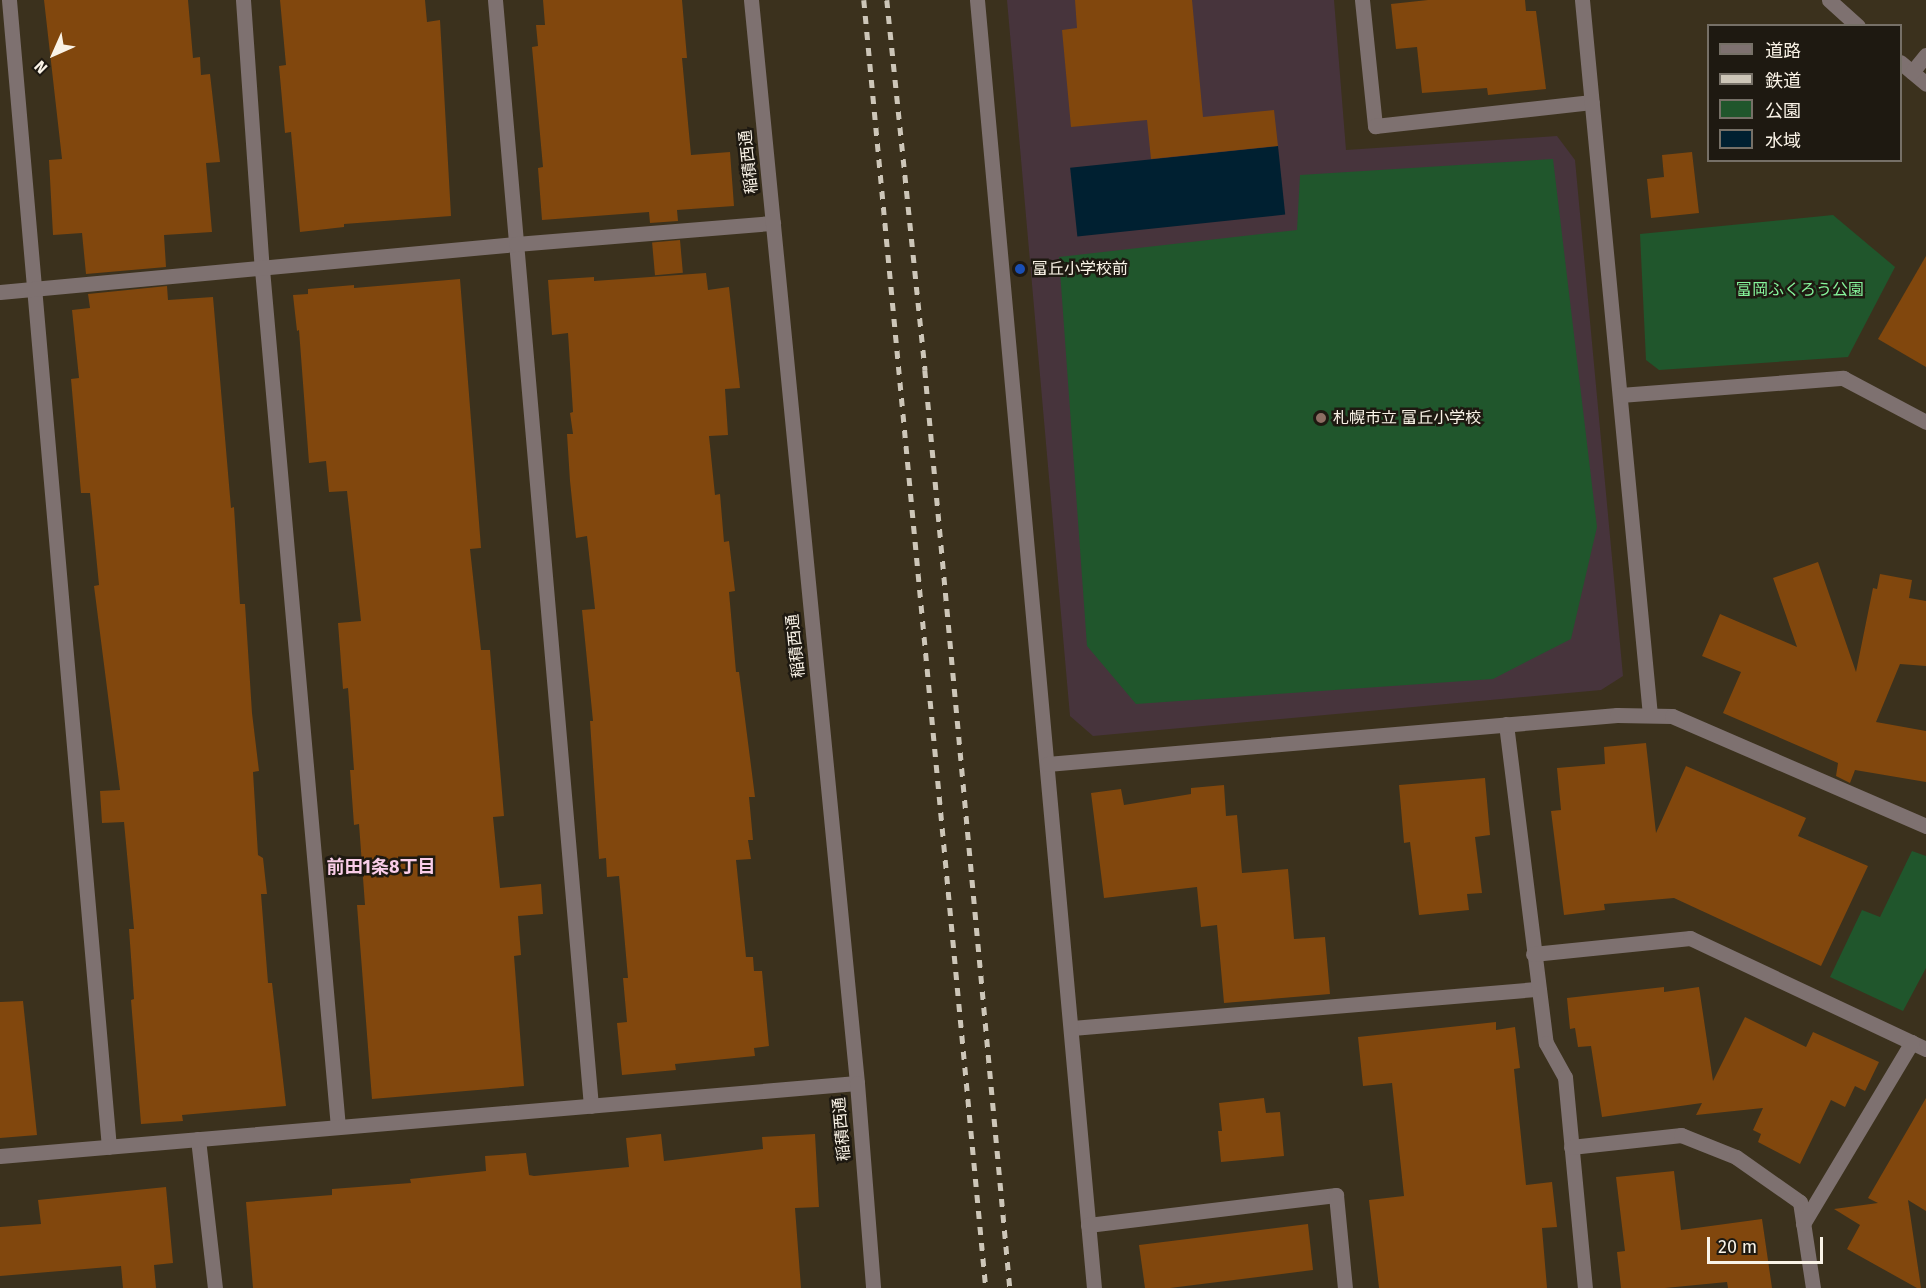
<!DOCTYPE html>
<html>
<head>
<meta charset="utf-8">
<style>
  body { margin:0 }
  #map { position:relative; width:1926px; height:1288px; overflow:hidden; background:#3b311d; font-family:"Fira Sans","Noto Sans JP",sans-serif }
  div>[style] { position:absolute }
  .education>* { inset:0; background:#47343c }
  .green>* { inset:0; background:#20562c }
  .water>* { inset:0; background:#002031; transform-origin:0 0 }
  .building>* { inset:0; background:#81470d; transform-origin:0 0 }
  .service>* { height:15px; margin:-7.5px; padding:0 7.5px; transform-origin:7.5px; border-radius:7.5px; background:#7e7170 }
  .minor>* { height:15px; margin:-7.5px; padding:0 7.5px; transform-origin:7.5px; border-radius:7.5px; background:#7e7170 }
  .tertiary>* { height:15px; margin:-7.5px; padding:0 7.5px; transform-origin:7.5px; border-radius:7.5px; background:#7e7170 }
  .rail>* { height:4.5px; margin-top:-2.25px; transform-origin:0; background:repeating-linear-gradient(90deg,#cdc6b8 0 8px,transparent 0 16px) }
  .dots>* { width:16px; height:16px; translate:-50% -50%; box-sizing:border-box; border:3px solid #1e1911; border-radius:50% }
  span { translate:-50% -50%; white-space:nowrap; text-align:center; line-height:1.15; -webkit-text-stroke:5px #1e1911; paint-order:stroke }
  .street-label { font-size:16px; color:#faf3e7 }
  .poi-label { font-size:16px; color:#faf3e7 }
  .left { translate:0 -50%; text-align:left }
  .park-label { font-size:16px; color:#86f49b }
  .neighbourhood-label { font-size:18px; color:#f9cde8; font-weight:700 }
  .legend { position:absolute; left:1707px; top:24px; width:195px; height:138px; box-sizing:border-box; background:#1e1911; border:2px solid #767067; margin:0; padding:8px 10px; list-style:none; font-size:18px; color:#faf3e7 }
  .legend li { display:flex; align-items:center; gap:12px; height:30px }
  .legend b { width:30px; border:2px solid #767067 }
  .north { position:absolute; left:24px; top:24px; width:60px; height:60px; -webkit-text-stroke:4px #1e1911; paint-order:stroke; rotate:225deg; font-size:16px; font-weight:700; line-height:24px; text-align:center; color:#faf3e7 }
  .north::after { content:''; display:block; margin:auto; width:21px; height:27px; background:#faf3e7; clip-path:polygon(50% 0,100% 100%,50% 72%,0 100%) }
  .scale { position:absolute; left:1707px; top:1237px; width:116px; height:27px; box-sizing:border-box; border:3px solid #faf3e7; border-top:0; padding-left:8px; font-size:18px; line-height:21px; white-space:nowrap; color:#faf3e7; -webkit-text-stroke:4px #1e1911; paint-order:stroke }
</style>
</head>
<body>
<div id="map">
  <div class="education">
    <div style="clip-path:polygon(1007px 0,1334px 0,1346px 150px,1557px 136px,1575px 160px,1623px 676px,1601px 690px,1093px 736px,1070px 716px)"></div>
  </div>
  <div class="green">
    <div style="clip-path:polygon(1553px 159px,1597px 527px,1571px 639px,1493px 679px,1136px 704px,1087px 646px,1059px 257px,1297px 230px,1300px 175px)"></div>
    <div style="clip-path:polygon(1833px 215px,1895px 267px,1848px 357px,1659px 370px,1646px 360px,1640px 234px)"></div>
    <div style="clip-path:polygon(1912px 851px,1926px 856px,1926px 968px,1903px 1011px,1830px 977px,1862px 910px,1880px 917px)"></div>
  </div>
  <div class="water">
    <div style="left:1278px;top:146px;width:69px;height:209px;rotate:84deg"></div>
  </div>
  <div class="building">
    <div style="clip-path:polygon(44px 0,188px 0,193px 58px,200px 57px,201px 75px,210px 74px,220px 162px,206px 163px,212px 232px,164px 235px,166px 267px,86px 274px,82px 233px,53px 235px,49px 160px,62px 159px)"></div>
    <div style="clip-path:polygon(280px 0,425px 0,427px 22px,440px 20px,451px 216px,344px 224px,344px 227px,300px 232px,291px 132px,285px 133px,279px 66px,286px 65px)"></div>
    <div style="clip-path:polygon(543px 0,682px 0,687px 58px,682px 58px,691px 155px,730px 152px,734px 206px,677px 210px,678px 221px,650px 223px,649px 212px,542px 220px,538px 168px,543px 167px,532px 47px,538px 46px,536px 25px,545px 25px)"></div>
    <div style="clip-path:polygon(1075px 0,1192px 0,1203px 117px,1274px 110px,1278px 146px,1151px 159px,1147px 120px,1071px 127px,1062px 30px,1077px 28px)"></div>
    <div style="clip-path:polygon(1428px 0,1525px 0,1526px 11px,1536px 11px,1546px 89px,1488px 95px,1487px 88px,1422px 93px,1417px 47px,1396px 49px,1391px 4px)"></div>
    <div style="clip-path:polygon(1692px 152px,1699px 213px,1651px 218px,1647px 179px,1664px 177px,1662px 155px)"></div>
    <div style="left:680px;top:240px;width:33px;height:28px;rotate:85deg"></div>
    <div style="clip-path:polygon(1926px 256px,1926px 367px,1878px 339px)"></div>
    <div style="clip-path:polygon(706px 273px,708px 290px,729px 287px,740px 388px,725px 389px,728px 435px,709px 436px,715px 495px,720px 494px,724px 542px,729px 541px,735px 591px,729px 592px,736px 672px,739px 672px,755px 797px,749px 797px,753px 840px,748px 840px,751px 859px,736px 860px,746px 957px,753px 957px,754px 971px,762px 971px,769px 1046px,754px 1048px,755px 1056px,675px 1064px,676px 1070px,622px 1075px,617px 1023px,627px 1022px,623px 978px,628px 978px,619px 876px,607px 877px,606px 858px,599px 859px,590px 721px,593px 721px,582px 610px,595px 609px,587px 536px,576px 538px,570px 481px,567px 434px,573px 434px,570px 413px,573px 412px,568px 333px,552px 335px,548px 280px,594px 277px,594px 281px)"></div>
    <div style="clip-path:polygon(460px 279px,481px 548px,470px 549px,481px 650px,490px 650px,504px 816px,493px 817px,500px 888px,541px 884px,543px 914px,518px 916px,521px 955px,514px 956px,524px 1086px,372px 1099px,357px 905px,365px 905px,359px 824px,354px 825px,350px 770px,354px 770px,348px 688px,343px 689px,338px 623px,361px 621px,347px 491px,329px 492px,326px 461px,309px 463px,299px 330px,297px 331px,293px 295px,308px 294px,308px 289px,354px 285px,354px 288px)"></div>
    <div style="clip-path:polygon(167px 286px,168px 300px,213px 297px,231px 508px,234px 507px,240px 604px,245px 604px,252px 713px,259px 771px,253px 772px,258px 855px,263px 858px,267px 894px,261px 894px,268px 983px,272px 983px,286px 1106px,182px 1115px,183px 1121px,141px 1124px,131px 1000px,134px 999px,129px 929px,134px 929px,124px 822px,102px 823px,100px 791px,120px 790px,94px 586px,99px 585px,90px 493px,81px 493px,71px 379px,79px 378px,72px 310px,90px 308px,88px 294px)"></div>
    <div style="clip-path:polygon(1818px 562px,1856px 672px,1873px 588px,1877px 589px,1880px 574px,1912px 580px,1909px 598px,1926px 601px,1926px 666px,1900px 664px,1876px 722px,1926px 731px,1926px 782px,1855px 770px,1850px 783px,1836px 776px,1838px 763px,1723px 713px,1741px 672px,1702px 656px,1720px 614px,1797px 647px,1773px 578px)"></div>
    <div style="clip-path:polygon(1646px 743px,1656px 833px,1686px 766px,1806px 818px,1798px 836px,1868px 866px,1821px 966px,1674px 898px,1604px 904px,1605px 910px,1564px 915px,1551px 811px,1561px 810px,1557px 768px,1605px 764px,1604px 747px)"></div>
    <div style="clip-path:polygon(1485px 778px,1490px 835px,1475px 837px,1482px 893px,1467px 894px,1469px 910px,1419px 915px,1410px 842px,1404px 843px,1399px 785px)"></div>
    <div style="clip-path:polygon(1224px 785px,1226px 816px,1237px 815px,1242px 873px,1288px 869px,1294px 939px,1325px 937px,1330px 994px,1224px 1003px,1217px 925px,1201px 927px,1197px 887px,1104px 898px,1091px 793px,1121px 789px,1124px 805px,1191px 794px,1191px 788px)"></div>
    <div style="clip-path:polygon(1664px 987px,1664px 992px,1699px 987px,1713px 1081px,1745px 1017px,1806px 1047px,1813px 1032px,1879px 1062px,1865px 1091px,1855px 1086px,1845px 1107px,1831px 1100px,1800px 1164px,1758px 1142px,1761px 1134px,1753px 1130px,1763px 1108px,1696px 1115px,1702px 1103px,1602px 1117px,1591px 1046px,1578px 1047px,1575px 1028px,1570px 1029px,1567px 998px)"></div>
    <div style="clip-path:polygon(23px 1001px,37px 1135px,0 1138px,0 1002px)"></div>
    <div style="clip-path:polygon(1496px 1022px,1496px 1030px,1515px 1027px,1520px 1068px,1514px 1069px,1526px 1185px,1552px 1182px,1557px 1227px,1542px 1228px,1547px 1288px,1379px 1288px,1369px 1200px,1404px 1196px,1392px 1083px,1363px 1086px,1358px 1037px)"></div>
    <div style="clip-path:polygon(1264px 1098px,1266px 1113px,1280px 1112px,1284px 1156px,1221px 1162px,1218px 1131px,1222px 1131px,1219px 1103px)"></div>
    <div style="clip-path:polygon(1926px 1098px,1926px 1211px,1908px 1200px,1921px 1288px,1917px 1288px,1847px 1249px,1860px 1225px,1834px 1209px,1878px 1203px,1868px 1198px)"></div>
    <div style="clip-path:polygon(661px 1134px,664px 1161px,763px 1149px,762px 1137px,815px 1134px,819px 1207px,795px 1208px,801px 1288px,253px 1288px,246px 1202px,332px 1195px,332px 1189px,411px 1183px,410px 1179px,486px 1171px,485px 1156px,526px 1153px,529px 1175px,534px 1176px,629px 1167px,626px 1138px)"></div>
    <div style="clip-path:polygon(1674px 1171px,1681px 1230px,1762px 1219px,1772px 1288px,1728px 1288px,1727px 1282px,1665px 1288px,1621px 1288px,1617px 1252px,1625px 1251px,1616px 1177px)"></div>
    <div style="clip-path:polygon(166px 1187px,173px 1263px,154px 1265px,156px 1288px,123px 1288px,121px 1266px,0 1276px,0 1227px,41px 1224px,38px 1200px)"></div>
    <div style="clip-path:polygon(1308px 1224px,1313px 1270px,1170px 1288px,1145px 1288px,1139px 1245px)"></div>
  </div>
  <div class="service">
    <div style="left:1072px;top:1028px;width:468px;rotate:-4.8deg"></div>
  </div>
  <div class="minor">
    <div style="left:9px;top:0;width:1151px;rotate:85.02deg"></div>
    <div style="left:243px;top:0;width:270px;rotate:86deg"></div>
    <div style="left:262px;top:269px;width:861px;rotate:84.94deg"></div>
    <div style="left:495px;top:0;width:1110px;rotate:85.04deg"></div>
    <div style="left:977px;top:0;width:1293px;rotate:84.81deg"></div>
    <div style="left:1362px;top:0;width:127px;rotate:84.1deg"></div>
    <div style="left:1375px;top:126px;width:218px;rotate:-6.3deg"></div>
    <div style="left:1582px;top:0;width:718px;rotate:84.57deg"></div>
    <div style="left:1829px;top:0;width:39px;rotate:42deg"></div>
    <div style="left:1900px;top:62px;width:34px;rotate:40deg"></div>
    <div style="left:1912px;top:72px;width:22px;rotate:-51deg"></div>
    <div style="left:0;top:292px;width:518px;rotate:-5.31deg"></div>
    <div style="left:516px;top:244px;width:258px;rotate:-4.7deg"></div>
    <div style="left:1620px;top:395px;width:224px;rotate:-4.4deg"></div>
    <div style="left:1843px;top:378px;width:94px;rotate:27.9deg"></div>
    <div style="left:1506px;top:724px;width:321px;rotate:82.9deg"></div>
    <div style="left:1546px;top:1043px;width:39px;rotate:61deg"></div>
    <div style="left:1565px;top:1077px;width:212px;rotate:84.6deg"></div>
    <div style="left:1047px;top:764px;width:572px;rotate:-4.91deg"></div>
    <div style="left:1617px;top:715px;width:55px;rotate:1deg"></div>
    <div style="left:1672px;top:716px;width:277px;rotate:23.4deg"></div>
    <div style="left:1533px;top:954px;width:158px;rotate:-5.8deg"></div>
    <div style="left:1690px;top:938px;width:261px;rotate:25.2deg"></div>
    <div style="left:198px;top:1139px;width:150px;rotate:83.5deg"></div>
    <div style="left:1571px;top:1147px;width:111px;rotate:-6.2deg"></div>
    <div style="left:1681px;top:1135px;width:59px;rotate:21.8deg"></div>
    <div style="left:1736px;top:1157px;width:78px;rotate:35.1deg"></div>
    <div style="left:1800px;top:1202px;width:87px;rotate:81.4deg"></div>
    <div style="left:0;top:1156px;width:860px;rotate:-4.87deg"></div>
    <div style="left:1803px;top:1224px;width:212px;rotate:-59.1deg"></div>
    <div style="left:1088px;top:1225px;width:250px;rotate:-6.9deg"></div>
    <div style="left:1336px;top:1195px;width:93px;rotate:84.5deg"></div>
  </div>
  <div class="tertiary">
    <div style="left:751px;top:0;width:1088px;rotate:84.41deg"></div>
    <div style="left:857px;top:1083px;width:206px;rotate:85.5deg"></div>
  </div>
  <div class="rail">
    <div style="left:864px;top:0;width:1294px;rotate:84.59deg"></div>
    <div style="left:887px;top:0;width:372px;rotate:84.1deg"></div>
    <div style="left:925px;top:370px;width:922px;rotate:84.71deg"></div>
  </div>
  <div class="dots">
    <div style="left:1020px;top:269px;background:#1a4fb4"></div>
    <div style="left:1321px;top:418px;background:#8d6e63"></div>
  </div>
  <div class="street-label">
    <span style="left:749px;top:162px;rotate:-96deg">稲積西通</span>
    <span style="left:796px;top:646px;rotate:-96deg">稲積西通</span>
    <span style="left:842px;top:1129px;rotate:-95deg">稲積西通</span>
  </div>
  <div class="poi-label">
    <span class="left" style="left:1032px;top:269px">富丘小学校前</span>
    <span class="left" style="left:1333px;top:418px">札幌市立 富丘小学校</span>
  </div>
  <div class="park-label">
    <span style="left:1800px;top:290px">富岡ふくろう公園</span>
  </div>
  <div class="neighbourhood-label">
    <span style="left:381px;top:867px">前田1条8丁目</span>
  </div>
  <ul class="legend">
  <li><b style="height:8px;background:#7e7170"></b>道路</li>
  <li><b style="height:8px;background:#cdc6b8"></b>鉄道</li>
  <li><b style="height:16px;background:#20562c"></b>公園</li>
  <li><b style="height:16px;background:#002031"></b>水域</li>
  </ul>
  <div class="north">N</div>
  <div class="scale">20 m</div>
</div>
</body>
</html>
